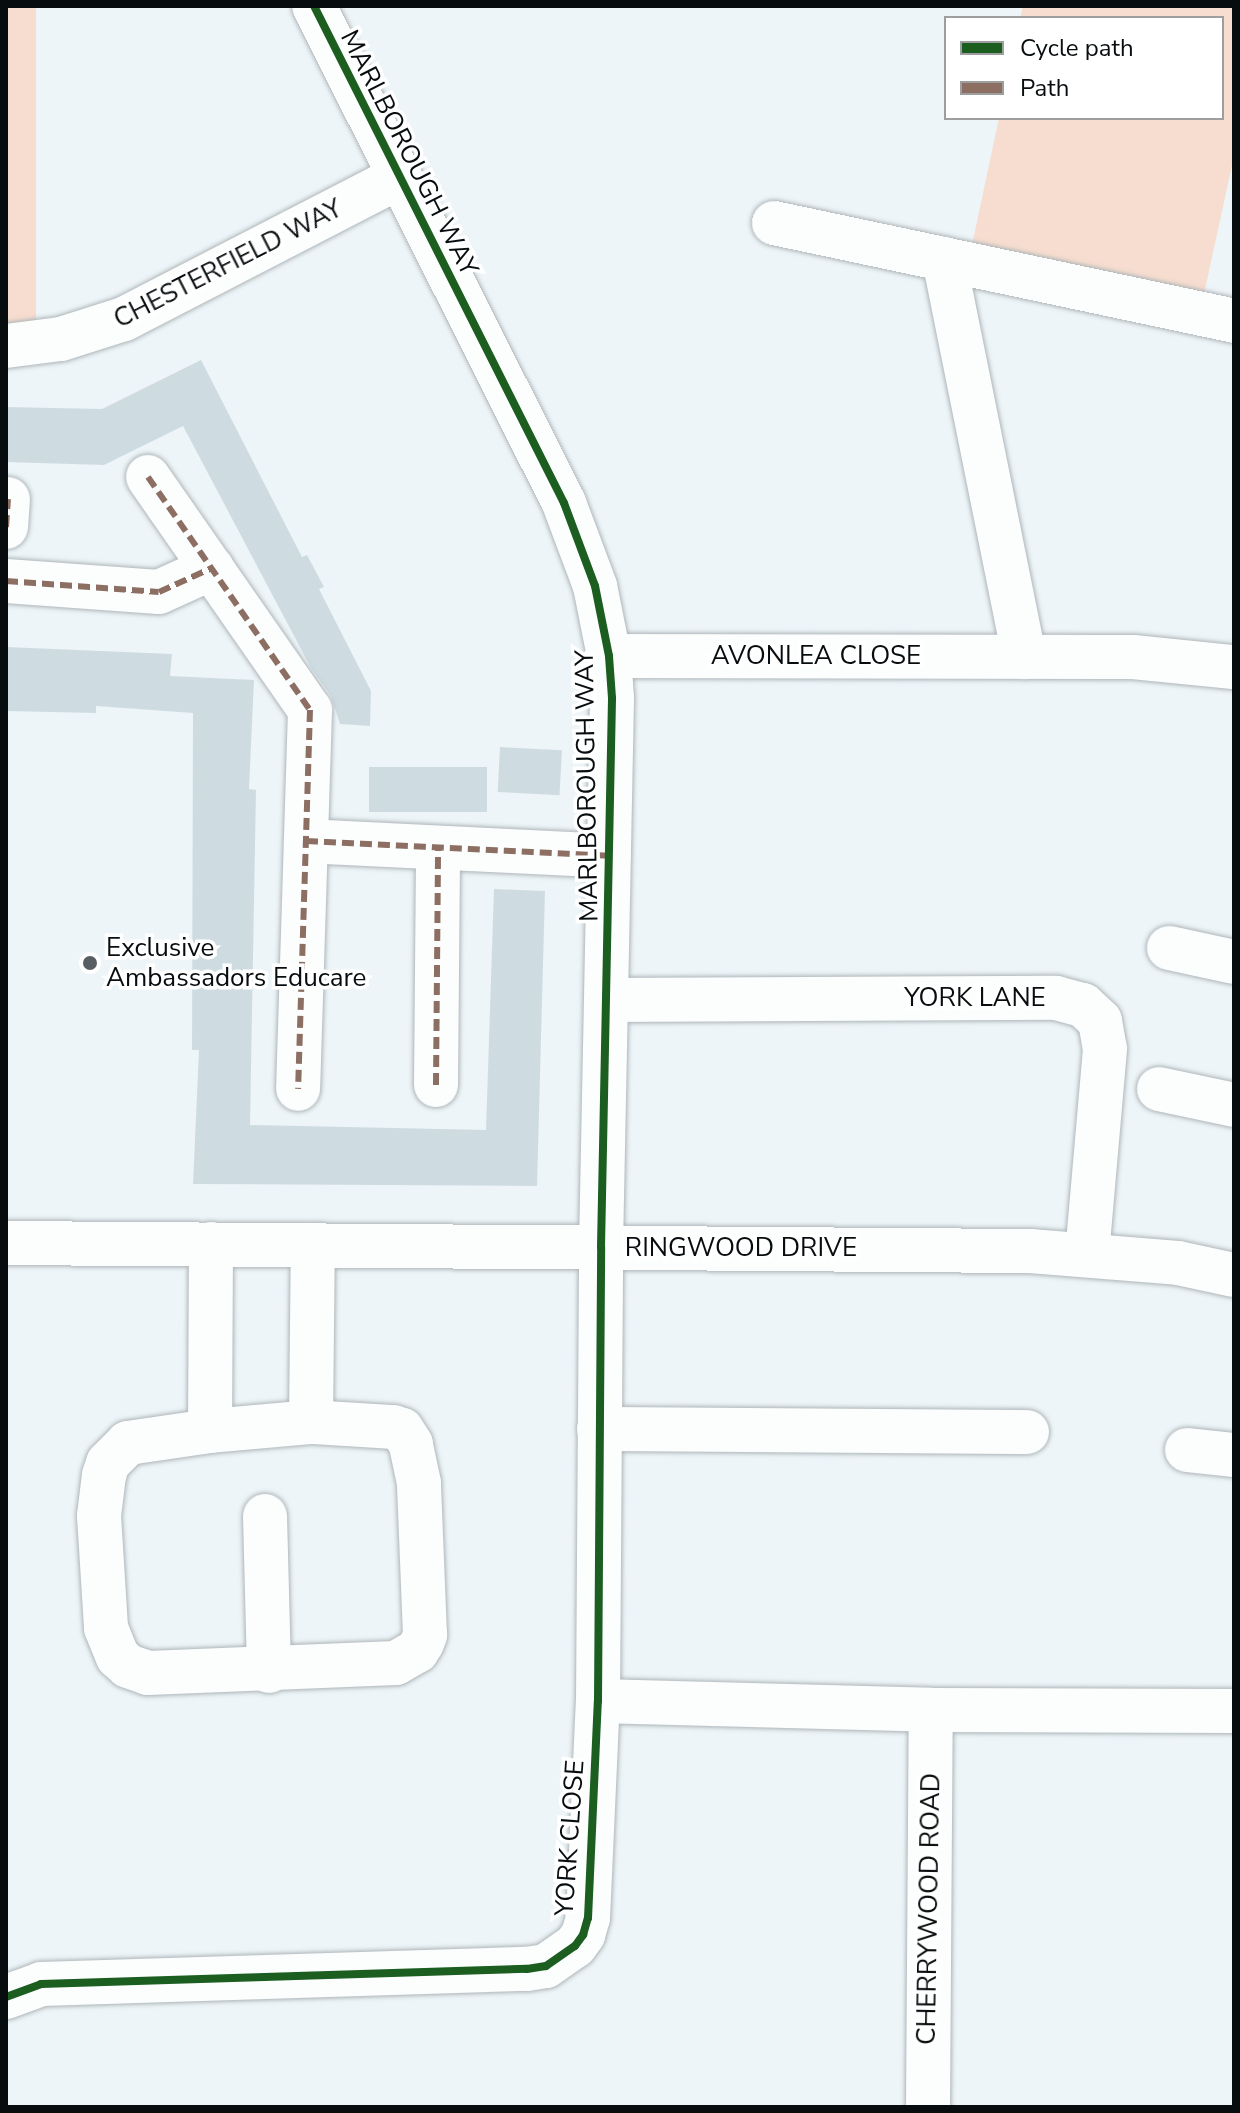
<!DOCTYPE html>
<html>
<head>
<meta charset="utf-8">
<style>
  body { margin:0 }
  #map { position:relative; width:1240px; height:2113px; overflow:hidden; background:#edf5f8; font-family:"Nunito Sans",sans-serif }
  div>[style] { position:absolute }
  .green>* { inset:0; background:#f6ddcf; transform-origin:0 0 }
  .building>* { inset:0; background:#cedce2; transform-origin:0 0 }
  .roads { filter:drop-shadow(0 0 2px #afb6b9) drop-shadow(0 0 2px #afb6b9) }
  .minor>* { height:44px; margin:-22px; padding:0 22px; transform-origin:22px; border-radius:22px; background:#fcfefe }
  .quiet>* { height:6px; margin-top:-3px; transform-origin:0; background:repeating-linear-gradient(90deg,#8d6e63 0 12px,transparent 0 18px) }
  .cycleway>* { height:8px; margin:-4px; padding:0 4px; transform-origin:4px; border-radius:4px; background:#1b5e20 }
  .dots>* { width:22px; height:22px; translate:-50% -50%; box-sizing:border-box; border:4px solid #fff; border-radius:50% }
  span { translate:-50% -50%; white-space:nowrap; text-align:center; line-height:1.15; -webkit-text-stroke:7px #fff; paint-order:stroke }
  .street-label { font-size:26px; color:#070d0f }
  .poi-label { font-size:26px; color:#070d0f }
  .left { translate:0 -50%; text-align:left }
  .frame { position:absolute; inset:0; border:8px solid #070d0f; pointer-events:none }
  .legend { position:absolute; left:944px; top:16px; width:280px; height:104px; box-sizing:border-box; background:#fff; border:2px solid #9c9e9f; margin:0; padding:10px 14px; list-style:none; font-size:24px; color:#070d0f }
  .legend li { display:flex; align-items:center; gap:16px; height:40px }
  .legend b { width:40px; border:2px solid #9c9e9f }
</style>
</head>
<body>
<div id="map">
  <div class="green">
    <div style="left:6px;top:6px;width:30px;height:321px"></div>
    <div style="clip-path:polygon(1023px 6px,1234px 6px,1234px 156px,1204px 294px,972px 245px,999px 118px,1222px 118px,1222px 18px,1020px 18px)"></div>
  </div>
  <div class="building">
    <div style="clip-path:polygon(201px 360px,302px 557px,307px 555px,324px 587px,319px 589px,371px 691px,370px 726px,340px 724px,331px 696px,311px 668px,183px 426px,104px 465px,6px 462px,6px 407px,102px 409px)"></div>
    <div style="clip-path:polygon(6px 647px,172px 654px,170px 676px,254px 680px,249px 789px,256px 790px,250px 1125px,486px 1130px,494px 889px,545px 891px,537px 1186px,193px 1184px,199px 1050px,192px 1050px,193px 713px,96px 706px,96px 713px,6px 711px)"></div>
    <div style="left:500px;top:747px;width:62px;height:45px;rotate:3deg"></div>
    <div style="left:369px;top:767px;width:118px;height:45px"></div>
  </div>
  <div class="roads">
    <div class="minor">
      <div style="left:774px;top:223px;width:470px;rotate:12deg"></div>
      <div style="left:944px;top:259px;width:406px;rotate:78.6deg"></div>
      <div style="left:6px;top:346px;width:55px;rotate:-7.3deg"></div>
      <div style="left:61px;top:339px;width:66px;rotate:-17.6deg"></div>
      <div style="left:124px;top:319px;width:309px;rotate:-27.3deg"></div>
      <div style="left:148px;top:477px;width:284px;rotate:55.2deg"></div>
      <div style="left:310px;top:710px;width:379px;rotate:91.8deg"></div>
      <div style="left:6px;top:527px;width:28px;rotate:-86deg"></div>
      <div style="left:6px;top:581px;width:153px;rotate:4.1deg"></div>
      <div style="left:159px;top:592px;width:58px;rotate:-24.4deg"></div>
      <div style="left:609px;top:656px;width:524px;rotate:0.11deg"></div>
      <div style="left:1133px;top:657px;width:101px;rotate:5.7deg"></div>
      <div style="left:306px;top:841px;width:303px;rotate:2.8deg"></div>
      <div style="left:1169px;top:948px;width:66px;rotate:12.2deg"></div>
      <div style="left:608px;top:1000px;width:448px;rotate:-0.3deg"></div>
      <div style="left:1056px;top:998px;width:28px;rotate:15deg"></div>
      <div style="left:1083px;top:1005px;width:23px;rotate:43deg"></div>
      <div style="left:1100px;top:1021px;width:28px;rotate:80deg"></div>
      <div style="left:1105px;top:1049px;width:205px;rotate:95deg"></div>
      <div style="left:436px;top:1085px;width:237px;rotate:-89.5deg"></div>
      <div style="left:1159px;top:1089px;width:77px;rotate:12deg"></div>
      <div style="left:6px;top:1243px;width:1024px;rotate:0.45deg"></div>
      <div style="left:1030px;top:1251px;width:148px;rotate:4.6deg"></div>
      <div style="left:1178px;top:1263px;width:57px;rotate:12.1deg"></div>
      <div style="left:211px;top:1244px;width:187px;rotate:90.3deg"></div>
      <div style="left:210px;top:1431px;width:83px;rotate:171.7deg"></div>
      <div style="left:128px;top:1443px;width:28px;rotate:135deg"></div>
      <div style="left:108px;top:1463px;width:13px;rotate:108deg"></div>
      <div style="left:104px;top:1475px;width:41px;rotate:97deg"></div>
      <div style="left:99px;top:1516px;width:112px;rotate:86.4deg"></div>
      <div style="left:106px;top:1628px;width:31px;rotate:68deg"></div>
      <div style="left:118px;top:1657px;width:13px;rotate:42deg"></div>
      <div style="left:128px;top:1666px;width:21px;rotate:19deg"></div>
      <div style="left:148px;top:1673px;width:248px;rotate:-2.3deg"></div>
      <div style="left:396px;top:1663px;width:24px;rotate:-30deg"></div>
      <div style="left:417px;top:1651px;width:9px;rotate:-58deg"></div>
      <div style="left:422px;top:1643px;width:9px;rotate:-69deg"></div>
      <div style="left:425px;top:1635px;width:152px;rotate:-92.3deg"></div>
      <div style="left:419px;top:1483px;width:40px;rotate:-102deg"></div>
      <div style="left:411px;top:1444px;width:17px;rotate:-123deg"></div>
      <div style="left:402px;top:1430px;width:9px;rotate:-162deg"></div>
      <div style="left:393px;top:1427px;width:82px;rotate:-176.5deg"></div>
      <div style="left:311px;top:1422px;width:177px;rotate:-89.4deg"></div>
      <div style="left:599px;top:1429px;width:428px;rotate:0.4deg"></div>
      <div style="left:210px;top:1431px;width:101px;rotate:-5.1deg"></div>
      <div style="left:1187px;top:1450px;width:47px;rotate:6.1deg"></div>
      <div style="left:265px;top:1516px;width:155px;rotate:88.5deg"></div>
      <div style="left:598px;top:1701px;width:333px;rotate:1.5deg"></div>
      <div style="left:931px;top:1710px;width:303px;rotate:0.2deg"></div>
      <div style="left:6px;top:1997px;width:37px;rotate:-20deg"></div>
      <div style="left:41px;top:1984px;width:486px;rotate:-1.8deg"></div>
      <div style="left:527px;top:1969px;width:19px;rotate:-9deg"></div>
      <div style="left:546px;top:1966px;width:35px;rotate:-35deg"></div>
      <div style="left:575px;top:1946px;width:14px;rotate:-54deg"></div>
      <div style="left:583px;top:1935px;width:18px;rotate:-74deg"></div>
      <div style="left:588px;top:1918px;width:217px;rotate:-87.4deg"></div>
      <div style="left:598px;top:1701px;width:454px;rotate:-89.6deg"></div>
      <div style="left:601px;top:1247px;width:549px;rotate:-88.85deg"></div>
      <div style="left:612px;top:698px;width:42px;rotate:-94.1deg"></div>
      <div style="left:609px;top:656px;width:71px;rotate:-101.3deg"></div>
      <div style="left:595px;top:586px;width:89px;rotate:-110.5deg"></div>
      <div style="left:564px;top:503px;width:556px;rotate:-116.7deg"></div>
      <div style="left:928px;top:2107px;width:397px;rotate:-89.6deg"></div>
    </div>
  </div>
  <div class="quiet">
    <div style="left:148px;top:477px;width:284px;rotate:55.2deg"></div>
    <div style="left:310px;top:710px;width:379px;rotate:91.8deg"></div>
    <div style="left:6px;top:527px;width:28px;rotate:-86deg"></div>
    <div style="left:6px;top:581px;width:153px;rotate:4.1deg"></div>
    <div style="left:159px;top:592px;width:58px;rotate:-24.4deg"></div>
    <div style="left:306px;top:841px;width:303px;rotate:2.8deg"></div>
    <div style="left:436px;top:1085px;width:237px;rotate:-89.5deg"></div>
  </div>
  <div class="cycleway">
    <div style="left:6px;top:1997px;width:37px;rotate:-20deg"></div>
    <div style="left:41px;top:1984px;width:486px;rotate:-1.8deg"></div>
    <div style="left:527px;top:1969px;width:19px;rotate:-9deg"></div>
    <div style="left:546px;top:1966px;width:35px;rotate:-35deg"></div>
    <div style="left:575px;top:1946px;width:14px;rotate:-54deg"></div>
    <div style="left:583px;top:1935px;width:18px;rotate:-74deg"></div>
    <div style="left:588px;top:1918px;width:217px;rotate:-87.4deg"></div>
    <div style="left:598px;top:1701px;width:454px;rotate:-89.6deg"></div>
    <div style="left:601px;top:1247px;width:549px;rotate:-88.85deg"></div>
    <div style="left:612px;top:698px;width:42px;rotate:-94.1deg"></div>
    <div style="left:609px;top:656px;width:71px;rotate:-101.3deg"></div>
    <div style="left:595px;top:586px;width:89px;rotate:-110.5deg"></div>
    <div style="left:564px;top:503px;width:556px;rotate:-116.7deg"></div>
  </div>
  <div class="dots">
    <div style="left:90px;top:963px;background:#585e61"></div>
  </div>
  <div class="street-label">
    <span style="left:409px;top:153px;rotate:63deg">MARLBOROUGH WAY</span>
    <span style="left:228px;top:264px;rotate:-27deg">CHESTERFIELD WAY</span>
    <span style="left:816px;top:656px">AVONLEA CLOSE</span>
    <span style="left:587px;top:786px;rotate:-91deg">MARLBOROUGH WAY</span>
    <span style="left:975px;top:998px">YORK LANE</span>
    <span style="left:741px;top:1248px">RINGWOOD DRIVE</span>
    <span style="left:570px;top:1838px;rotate:-86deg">YORK CLOSE</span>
    <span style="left:929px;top:1909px;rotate:-89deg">CHERRYWOOD ROAD</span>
  </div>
  <div class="poi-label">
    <span class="left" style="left:106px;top:963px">Exclusive<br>Ambassadors Educare</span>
  </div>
  <div class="frame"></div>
  <ul class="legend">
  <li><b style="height:10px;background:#1b5e20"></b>Cycle path</li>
  <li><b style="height:10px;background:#8d6e63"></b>Path</li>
  </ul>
</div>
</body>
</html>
